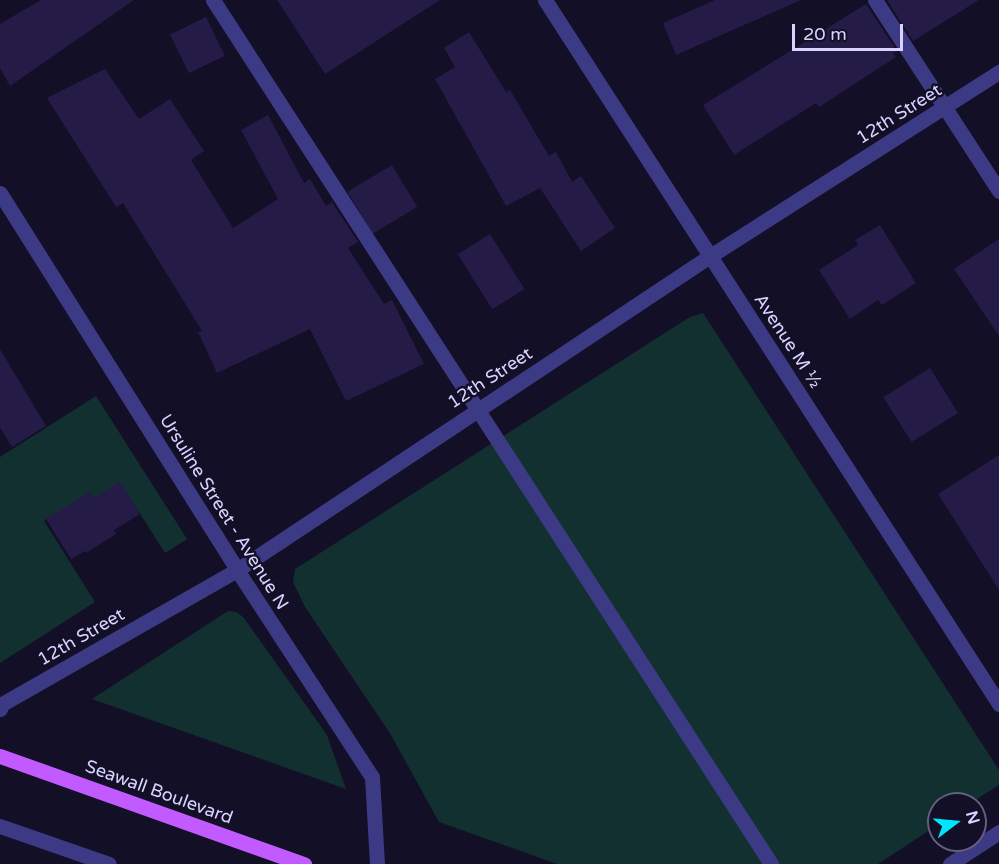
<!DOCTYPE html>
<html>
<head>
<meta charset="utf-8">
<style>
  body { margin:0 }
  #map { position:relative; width:999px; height:864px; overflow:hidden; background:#130f26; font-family:"Varela Round",sans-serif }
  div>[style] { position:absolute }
  .green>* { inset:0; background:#12302f }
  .building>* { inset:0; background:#241b47; transform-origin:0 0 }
  .lane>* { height:15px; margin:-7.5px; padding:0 7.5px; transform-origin:7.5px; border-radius:7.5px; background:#3d3a85 }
  .street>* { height:15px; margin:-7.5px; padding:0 7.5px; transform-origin:7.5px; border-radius:7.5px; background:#3d3a85 }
  .primary>* { height:15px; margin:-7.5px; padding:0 7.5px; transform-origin:7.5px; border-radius:7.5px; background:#c25bff }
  span { translate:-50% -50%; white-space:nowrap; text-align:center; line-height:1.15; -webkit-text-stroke:5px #130f26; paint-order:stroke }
  .street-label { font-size:18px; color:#d9d4ff }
  .north { position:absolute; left:927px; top:792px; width:60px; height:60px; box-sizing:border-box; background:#130f26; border:2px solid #625e7d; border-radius:50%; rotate:74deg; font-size:16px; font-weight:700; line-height:24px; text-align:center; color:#d9d4ff }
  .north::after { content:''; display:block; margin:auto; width:21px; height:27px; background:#00e5ff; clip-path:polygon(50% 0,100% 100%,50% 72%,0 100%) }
  .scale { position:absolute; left:792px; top:24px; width:111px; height:27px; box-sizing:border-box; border:3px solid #d9d4ff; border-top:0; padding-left:8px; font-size:18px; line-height:21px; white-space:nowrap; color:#d9d4ff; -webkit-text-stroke:4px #130f26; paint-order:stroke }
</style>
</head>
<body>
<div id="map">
  <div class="green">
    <div style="clip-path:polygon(703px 313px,999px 770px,999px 785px,969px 804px,939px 804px,939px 824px,878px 864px,557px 864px,439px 822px,391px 735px,305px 607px,293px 582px,295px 569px,690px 317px)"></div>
    <div style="clip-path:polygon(96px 396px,187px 539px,165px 553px,120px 482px,94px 498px,46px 519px,44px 521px,95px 602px,0 663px,0 457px)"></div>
    <div style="clip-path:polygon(228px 611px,237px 612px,244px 618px,327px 735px,346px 789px,92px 699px)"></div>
  </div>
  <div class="building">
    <div style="clip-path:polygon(41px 0,134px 0,10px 86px,0 68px,0 24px)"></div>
    <div style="clip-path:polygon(277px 0,440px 0,325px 74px)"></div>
    <div style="clip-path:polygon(715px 0,801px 0,676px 55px,663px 23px)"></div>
    <div style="clip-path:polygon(887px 0,979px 0,913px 41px)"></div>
    <div style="clip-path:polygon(866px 4px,897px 51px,893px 53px,896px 57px,819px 107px,816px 103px,734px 155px,703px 105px)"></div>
    <div style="left:206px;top:17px;width:43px;height:40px;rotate:64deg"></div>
    <div style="clip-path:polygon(469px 32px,506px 92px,510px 90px,549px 156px,556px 152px,572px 182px,581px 176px,615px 228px,581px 251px,540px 188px,506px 206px,435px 79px,455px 67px,444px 48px)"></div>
    <div style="clip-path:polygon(105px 69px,139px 119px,170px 99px,204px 151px,191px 160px,233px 228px,278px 199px,241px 130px,268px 115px,304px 183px,310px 179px,326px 206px,332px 202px,358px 242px,348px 248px,384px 304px,392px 300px,424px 364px,346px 401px,310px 329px,217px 373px,198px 332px,202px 331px,123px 203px,116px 207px,47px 98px)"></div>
    <div style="left:392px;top:165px;width:49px;height:52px;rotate:59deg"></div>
    <div style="clip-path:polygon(880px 225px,916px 283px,882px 305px,878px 300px,850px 319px,819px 270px,858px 245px,855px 240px)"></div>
    <div style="left:490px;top:234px;width:65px;height:38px;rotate:58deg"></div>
    <div style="clip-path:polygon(999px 239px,999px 336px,954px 269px)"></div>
    <div style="clip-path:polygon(0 349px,46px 426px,12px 447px,0 428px)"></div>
    <div style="left:930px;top:368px;width:53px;height:55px;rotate:58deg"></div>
    <div style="clip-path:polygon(999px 455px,999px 590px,938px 494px)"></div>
    <div style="clip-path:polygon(120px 481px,140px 514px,114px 530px,116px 534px,86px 553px,85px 551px,71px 559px,46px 519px,90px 491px,94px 498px)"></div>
  </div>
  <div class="lane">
    <div style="left:213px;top:0;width:1029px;rotate:57.14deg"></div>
    <div style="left:875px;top:0;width:228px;rotate:57deg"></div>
  </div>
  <div class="street">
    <div style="left:545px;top:0;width:838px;rotate:57.18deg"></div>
    <div style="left:0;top:193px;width:445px;rotate:57.8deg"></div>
    <div style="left:237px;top:570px;width:247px;rotate:56.9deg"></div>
    <div style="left:372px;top:777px;width:87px;rotate:86.7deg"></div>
    <div style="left:0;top:709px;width:5px;rotate:-68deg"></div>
    <div style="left:2px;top:704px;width:271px;rotate:-29.7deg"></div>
    <div style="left:237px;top:570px;width:568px;rotate:-33.58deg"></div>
    <div style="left:710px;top:256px;width:343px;rotate:-32.5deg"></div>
    <div style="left:0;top:826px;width:115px;rotate:19.2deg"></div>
    <div style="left:950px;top:864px;width:59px;rotate:-33.1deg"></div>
  </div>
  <div class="primary">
    <div style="left:0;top:756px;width:323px;rotate:19.6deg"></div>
  </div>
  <div class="street-label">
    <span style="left:899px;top:114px;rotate:-32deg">12th Street</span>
    <span style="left:788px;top:341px;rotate:57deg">Avenue M ½</span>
    <span style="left:490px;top:378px;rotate:-33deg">12th Street</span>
    <span style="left:224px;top:512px;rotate:58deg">Ursuline Street - Avenue N</span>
    <span style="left:81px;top:637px;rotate:-30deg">12th Street</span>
    <span style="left:159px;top:792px;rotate:20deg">Seawall Boulevard</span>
  </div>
  <div class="north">N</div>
  <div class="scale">20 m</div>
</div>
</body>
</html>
